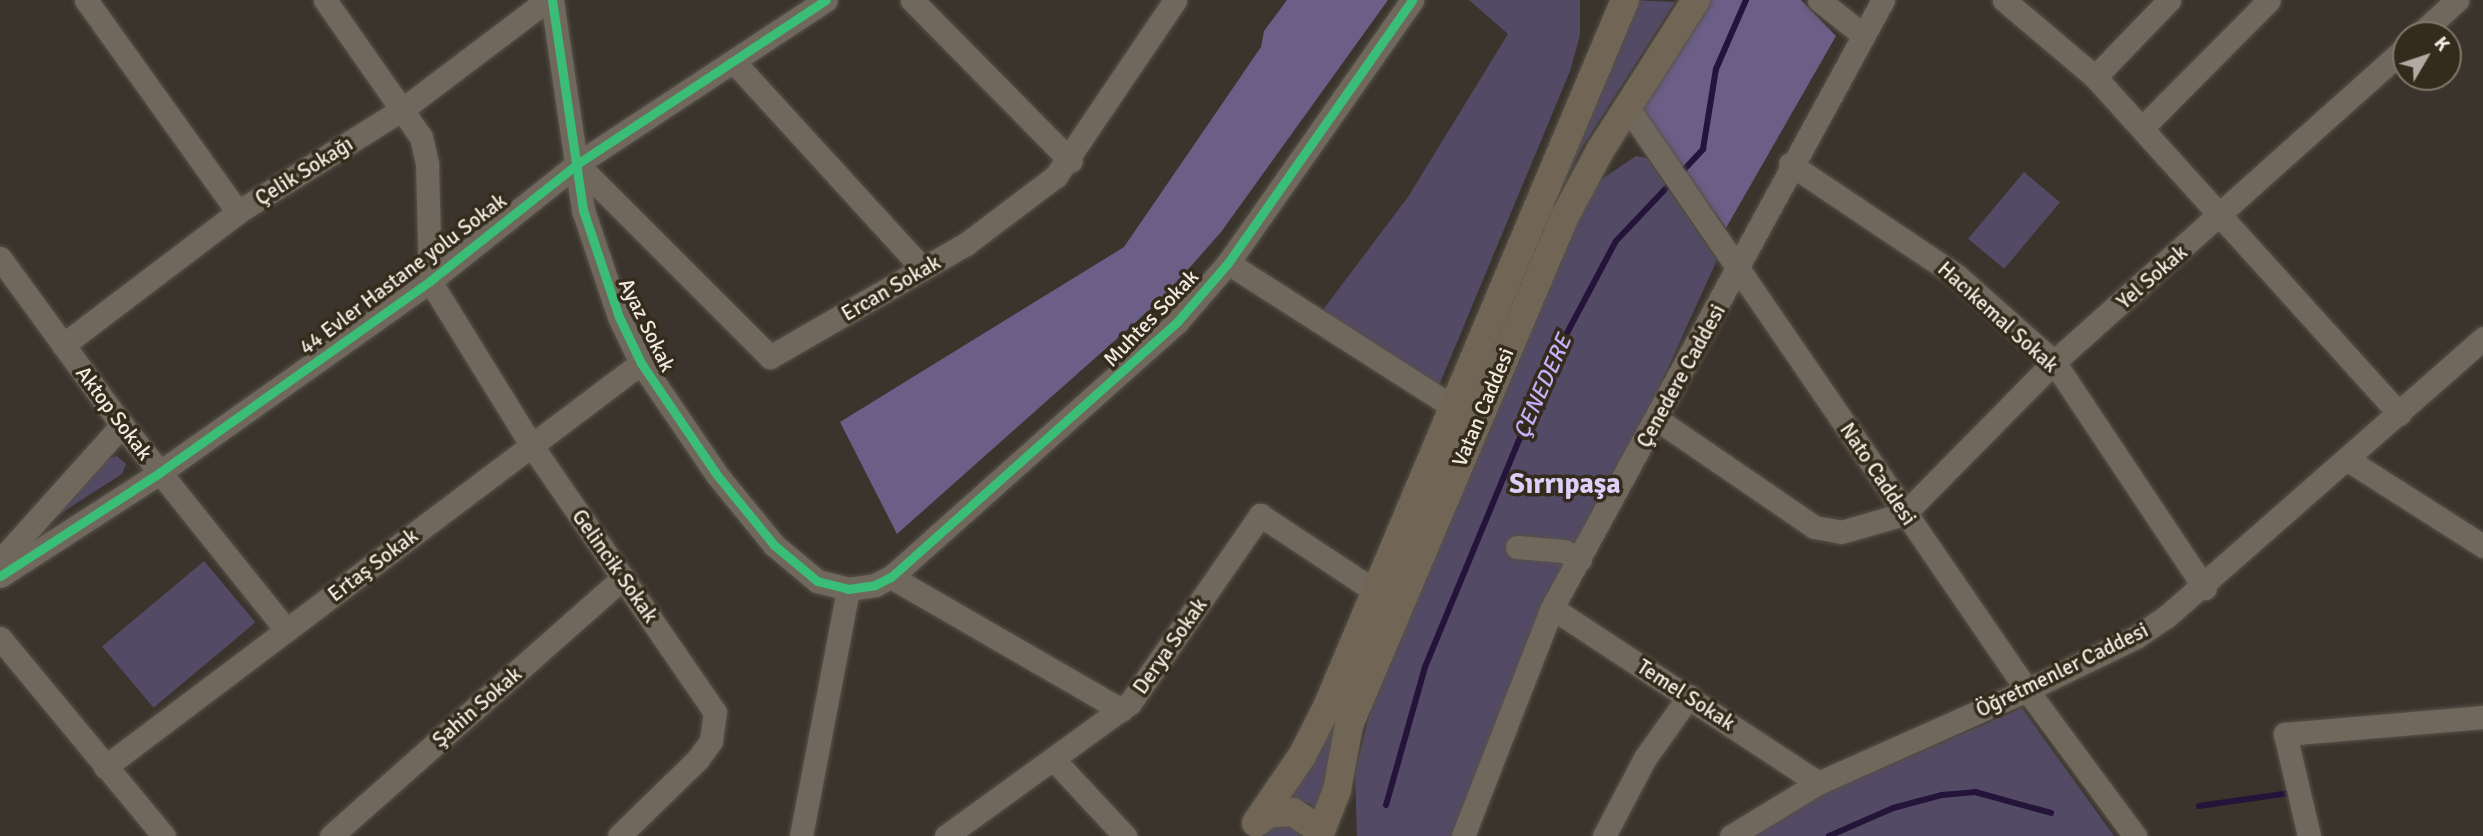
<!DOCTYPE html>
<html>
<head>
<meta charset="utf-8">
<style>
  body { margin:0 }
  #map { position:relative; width:2483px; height:836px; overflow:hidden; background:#3a342c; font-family:Signika,sans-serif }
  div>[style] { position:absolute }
  .green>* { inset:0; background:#534a65; transform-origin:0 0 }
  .forest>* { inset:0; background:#6b5e87 }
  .stream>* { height:6px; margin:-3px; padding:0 3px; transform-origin:3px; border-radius:3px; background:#24143a }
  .roads { filter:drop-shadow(0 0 2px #56514a) drop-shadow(0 0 2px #56514a) }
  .minor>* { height:23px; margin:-11.5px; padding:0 11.5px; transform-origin:11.5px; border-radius:11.5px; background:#70685c }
  .major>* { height:28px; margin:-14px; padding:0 14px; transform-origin:14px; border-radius:14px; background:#716655 }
  .cycleway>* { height:9px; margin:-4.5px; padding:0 4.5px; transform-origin:4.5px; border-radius:4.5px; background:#3abd76 }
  span { translate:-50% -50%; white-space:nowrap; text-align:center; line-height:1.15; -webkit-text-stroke:7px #352b1c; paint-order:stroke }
  .street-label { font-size:21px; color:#f1eae1 }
  .water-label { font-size:23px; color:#c6b0fb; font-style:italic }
  .district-label { font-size:28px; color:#dcd0fb; font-weight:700 }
  .north { position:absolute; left:2392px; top:21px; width:70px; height:70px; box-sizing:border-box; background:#352b1c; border:2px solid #80776b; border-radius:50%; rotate:51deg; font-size:19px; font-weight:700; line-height:28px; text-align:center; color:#f1eae1 }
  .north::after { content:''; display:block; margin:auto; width:24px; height:32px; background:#b1aaa2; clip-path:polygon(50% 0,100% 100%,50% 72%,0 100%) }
</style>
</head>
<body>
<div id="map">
  <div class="green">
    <div style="clip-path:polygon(1469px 0,1580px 0,1580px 35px,1570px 71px,1435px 395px,1316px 319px,1408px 197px,1508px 34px)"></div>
    <div style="clip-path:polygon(1633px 0,1675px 2px,1581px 149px,1548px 214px)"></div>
    <div style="clip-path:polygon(1636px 156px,1647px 158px,1717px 260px,1455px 836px,1357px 836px,1355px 773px,1372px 704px,1582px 204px,1602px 179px)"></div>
    <div style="left:2024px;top:172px;width:47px;height:87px;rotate:40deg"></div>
    <div style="clip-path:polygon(117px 456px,126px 464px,122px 474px,55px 517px,108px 459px)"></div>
    <div style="left:204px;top:561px;width:80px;height:133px;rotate:50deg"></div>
    <div style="clip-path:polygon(1347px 697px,1324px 778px,1323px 814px,1311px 804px,1286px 797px)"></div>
    <div style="clip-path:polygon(2022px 708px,2114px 836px,1749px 836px,1828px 792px)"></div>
    <div style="clip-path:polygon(1286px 822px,1304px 836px,1261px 836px,1266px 828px)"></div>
  </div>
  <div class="forest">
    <div style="clip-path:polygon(1287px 0,1388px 0,1221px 232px,1164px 297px,897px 534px,840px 422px,1124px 247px,1261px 47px,1264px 31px)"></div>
    <div style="clip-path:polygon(1709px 0,1801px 0,1836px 36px,1726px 228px,1642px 111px)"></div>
  </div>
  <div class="stream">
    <div style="left:1680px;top:174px;width:34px;rotate:-47deg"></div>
    <div style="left:1703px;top:149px;width:81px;rotate:-80.8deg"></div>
    <div style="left:1716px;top:69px;width:75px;rotate:-66.5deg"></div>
    <div style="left:1386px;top:805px;width:143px;rotate:-74.2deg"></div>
    <div style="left:1425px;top:667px;width:327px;rotate:-67.5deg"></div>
    <div style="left:1550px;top:365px;width:140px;rotate:-62deg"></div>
    <div style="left:1616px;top:241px;width:81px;rotate:-46.5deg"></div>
    <div style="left:2199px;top:806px;width:91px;rotate:-8.2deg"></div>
    <div style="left:1829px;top:836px;width:70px;rotate:-23.6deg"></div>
    <div style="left:1893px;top:808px;width:51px;rotate:-14.9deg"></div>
    <div style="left:1942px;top:795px;width:33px;rotate:-5deg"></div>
    <div style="left:1975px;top:792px;width:79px;rotate:15.4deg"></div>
  </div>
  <div class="roads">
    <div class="minor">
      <div style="left:86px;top:0;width:261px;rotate:54.4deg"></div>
      <div style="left:325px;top:0;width:167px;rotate:55deg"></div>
      <div style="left:421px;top:137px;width:28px;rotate:77deg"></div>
      <div style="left:427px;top:164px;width:117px;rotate:88.5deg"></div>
      <div style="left:552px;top:0;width:212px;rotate:81.6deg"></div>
      <div style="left:583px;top:210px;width:113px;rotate:71.4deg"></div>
      <div style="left:619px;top:317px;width:51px;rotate:64.4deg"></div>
      <div style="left:641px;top:363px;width:135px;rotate:55.8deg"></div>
      <div style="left:717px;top:475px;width:90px;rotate:50.8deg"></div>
      <div style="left:774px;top:545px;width:56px;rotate:39.9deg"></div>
      <div style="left:817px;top:581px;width:32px;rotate:14deg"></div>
      <div style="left:848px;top:589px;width:27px;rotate:-8deg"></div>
      <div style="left:875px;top:585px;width:18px;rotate:-27deg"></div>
      <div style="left:891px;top:577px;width:383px;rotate:-41.7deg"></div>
      <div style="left:1177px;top:322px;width:78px;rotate:-49.2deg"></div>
      <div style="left:1228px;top:263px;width:321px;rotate:-55deg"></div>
      <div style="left:912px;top:0;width:226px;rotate:45.4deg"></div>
      <div style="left:1819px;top:0;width:56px;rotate:38.5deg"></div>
      <div style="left:2004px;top:0;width:119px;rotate:40.2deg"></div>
      <div style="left:2095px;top:77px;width:454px;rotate:47.9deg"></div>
      <div style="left:2419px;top:35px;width:52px;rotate:-42.6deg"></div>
      <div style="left:734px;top:62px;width:280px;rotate:47.6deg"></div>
      <div style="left:2095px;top:77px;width:107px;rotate:-46.1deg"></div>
      <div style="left:1628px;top:108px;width:706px;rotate:55.57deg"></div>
      <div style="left:2027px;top:690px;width:182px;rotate:53.5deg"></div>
      <div style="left:2142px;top:128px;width:180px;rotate:-45.2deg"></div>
      <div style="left:577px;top:164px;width:273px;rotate:45deg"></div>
      <div style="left:770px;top:357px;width:226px;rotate:-30deg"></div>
      <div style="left:966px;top:244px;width:113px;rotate:-37.1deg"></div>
      <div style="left:1056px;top:176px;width:212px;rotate:-55.9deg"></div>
      <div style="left:1790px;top:164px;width:200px;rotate:33.8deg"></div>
      <div style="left:1956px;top:275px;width:131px;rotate:41.6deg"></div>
      <div style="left:2054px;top:362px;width:272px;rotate:56.3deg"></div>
      <div style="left:0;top:258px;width:207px;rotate:53.9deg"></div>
      <div style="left:122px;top:425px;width:263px;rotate:51.3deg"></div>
      <div style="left:1228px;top:263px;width:267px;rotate:32.6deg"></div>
      <div style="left:430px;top:281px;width:194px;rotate:58.3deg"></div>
      <div style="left:532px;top:446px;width:323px;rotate:55.5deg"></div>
      <div style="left:715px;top:712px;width:29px;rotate:98deg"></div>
      <div style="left:711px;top:741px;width:22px;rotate:126deg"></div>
      <div style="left:698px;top:759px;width:110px;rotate:135.7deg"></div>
      <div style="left:63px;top:345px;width:220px;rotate:-37.2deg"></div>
      <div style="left:238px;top:212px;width:195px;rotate:-32deg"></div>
      <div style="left:403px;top:109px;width:181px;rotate:-37.1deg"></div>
      <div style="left:1658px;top:420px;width:189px;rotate:34.4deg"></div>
      <div style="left:1814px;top:527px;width:27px;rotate:10deg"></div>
      <div style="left:1841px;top:532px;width:66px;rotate:-15.9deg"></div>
      <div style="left:1904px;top:514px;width:214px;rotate:-45.4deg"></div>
      <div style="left:2054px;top:362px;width:472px;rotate:-41.8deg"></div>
      <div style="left:2348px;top:460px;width:160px;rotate:32.5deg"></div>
      <div style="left:1517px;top:547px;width:47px;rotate:4.9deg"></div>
      <div style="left:1564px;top:551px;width:18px;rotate:27deg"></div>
      <div style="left:0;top:561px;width:183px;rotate:-48.1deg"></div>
      <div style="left:0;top:576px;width:189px;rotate:-32.9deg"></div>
      <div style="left:159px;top:473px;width:332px;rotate:-35.3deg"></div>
      <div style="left:430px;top:281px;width:188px;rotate:-38.5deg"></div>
      <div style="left:577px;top:164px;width:298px;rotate:-33.4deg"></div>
      <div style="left:891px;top:577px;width:266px;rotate:30deg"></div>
      <div style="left:1552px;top:608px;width:318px;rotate:33.3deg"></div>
      <div style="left:0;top:638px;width:257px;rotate:50.4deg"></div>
      <div style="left:1055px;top:761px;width:103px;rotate:47deg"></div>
      <div style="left:105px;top:767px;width:671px;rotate:-37.01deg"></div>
      <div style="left:331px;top:836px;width:390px;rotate:-41.5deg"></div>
      <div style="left:801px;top:836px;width:251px;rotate:-79.2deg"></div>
      <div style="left:946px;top:836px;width:227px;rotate:-35.9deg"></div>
      <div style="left:1130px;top:703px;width:229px;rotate:-55.3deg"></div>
      <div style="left:1260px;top:515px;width:138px;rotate:33.5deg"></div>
      <div style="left:1463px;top:836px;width:245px;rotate:-68.7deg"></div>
      <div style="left:1552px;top:608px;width:692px;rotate:-61.44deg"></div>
      <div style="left:1604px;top:836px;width:88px;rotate:-62.3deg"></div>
      <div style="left:1645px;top:758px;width:76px;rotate:-54.6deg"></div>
      <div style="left:1731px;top:836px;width:102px;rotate:-31.3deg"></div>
      <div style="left:1818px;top:783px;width:229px;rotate:-24deg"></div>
      <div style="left:2027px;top:690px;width:121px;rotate:-25.9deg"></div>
      <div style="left:2136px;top:637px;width:37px;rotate:-34deg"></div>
      <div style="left:2167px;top:616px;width:421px;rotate:-41.3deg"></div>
      <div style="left:2309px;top:836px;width:105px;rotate:-103.2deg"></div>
      <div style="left:2285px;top:734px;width:199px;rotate:-4.9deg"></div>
    </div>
    <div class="major">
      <div style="left:1258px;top:820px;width:78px;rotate:-55.5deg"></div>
      <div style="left:1302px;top:756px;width:55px;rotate:-63deg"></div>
      <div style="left:1327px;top:707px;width:767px;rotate:-67.14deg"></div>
      <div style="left:1256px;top:823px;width:16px;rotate:-38deg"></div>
      <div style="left:1269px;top:813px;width:24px;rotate:-2deg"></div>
      <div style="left:1293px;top:812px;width:25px;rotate:34deg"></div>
      <div style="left:1314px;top:826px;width:11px;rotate:63deg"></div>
      <div style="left:1319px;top:836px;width:49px;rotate:-68.6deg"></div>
      <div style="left:1337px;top:790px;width:66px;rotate:-79.5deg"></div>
      <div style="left:1349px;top:725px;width:553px;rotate:-67.01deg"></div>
      <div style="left:1565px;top:216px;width:76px;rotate:-61.8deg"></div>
      <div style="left:1601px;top:149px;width:177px;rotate:-57.5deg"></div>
    </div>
  </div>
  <div class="cycleway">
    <div style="left:552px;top:0;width:212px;rotate:81.6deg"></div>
    <div style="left:583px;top:210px;width:113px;rotate:71.4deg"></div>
    <div style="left:619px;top:317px;width:51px;rotate:64.4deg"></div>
    <div style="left:641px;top:363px;width:135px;rotate:55.8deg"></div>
    <div style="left:717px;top:475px;width:90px;rotate:50.8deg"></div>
    <div style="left:774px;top:545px;width:56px;rotate:39.9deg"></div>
    <div style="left:817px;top:581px;width:32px;rotate:14deg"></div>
    <div style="left:848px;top:589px;width:27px;rotate:-8deg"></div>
    <div style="left:875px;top:585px;width:18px;rotate:-27deg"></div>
    <div style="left:891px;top:577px;width:383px;rotate:-41.7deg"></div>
    <div style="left:1177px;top:322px;width:78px;rotate:-49.2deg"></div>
    <div style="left:1228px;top:263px;width:321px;rotate:-55deg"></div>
    <div style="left:0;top:576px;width:189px;rotate:-32.9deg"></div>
    <div style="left:159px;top:473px;width:332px;rotate:-35.3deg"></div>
    <div style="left:430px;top:281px;width:188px;rotate:-38.5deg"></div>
    <div style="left:577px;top:164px;width:298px;rotate:-33.4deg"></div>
  </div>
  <div class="street-label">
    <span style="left:304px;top:171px;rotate:-32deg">Çelik Sokağı</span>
    <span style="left:403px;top:274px;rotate:-37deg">44 Evler Hastane yolu Sokak</span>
    <span style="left:2152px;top:277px;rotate:-41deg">Yel Sokak</span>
    <span style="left:891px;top:288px;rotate:-30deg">Ercan Sokak</span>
    <span style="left:1998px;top:317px;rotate:42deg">Hacıkemal Sokak</span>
    <span style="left:1151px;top:318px;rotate:-46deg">Muhtes Sokak</span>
    <span style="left:647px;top:325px;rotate:64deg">Ayaz Sokak</span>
    <span style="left:1681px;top:376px;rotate:-61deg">Çenedere Caddesi</span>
    <span style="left:1483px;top:407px;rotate:-67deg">Vatan Caddesi</span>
    <span style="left:114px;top:413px;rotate:53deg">Aktop Sokak</span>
    <span style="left:1878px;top:474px;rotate:56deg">Nato Caddesi</span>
    <span style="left:373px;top:565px;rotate:-37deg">Ertaş Sokak</span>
    <span style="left:615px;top:566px;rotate:55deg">Gelincik Sokak</span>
    <span style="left:1170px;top:646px;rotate:-55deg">Derya Sokak</span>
    <span style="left:2062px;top:670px;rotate:-26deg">Öğretmenler Caddesi</span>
    <span style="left:1686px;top:695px;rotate:33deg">Temel Sokak</span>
    <span style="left:477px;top:707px;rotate:-41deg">Şahin Sokak</span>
  </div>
  <div class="water-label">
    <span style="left:1543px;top:387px;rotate:-66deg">ÇENEDERE</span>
  </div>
  <div class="district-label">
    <span style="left:1565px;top:484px">Sırrıpaşa</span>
  </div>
  <div class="north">K</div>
</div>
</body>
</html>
